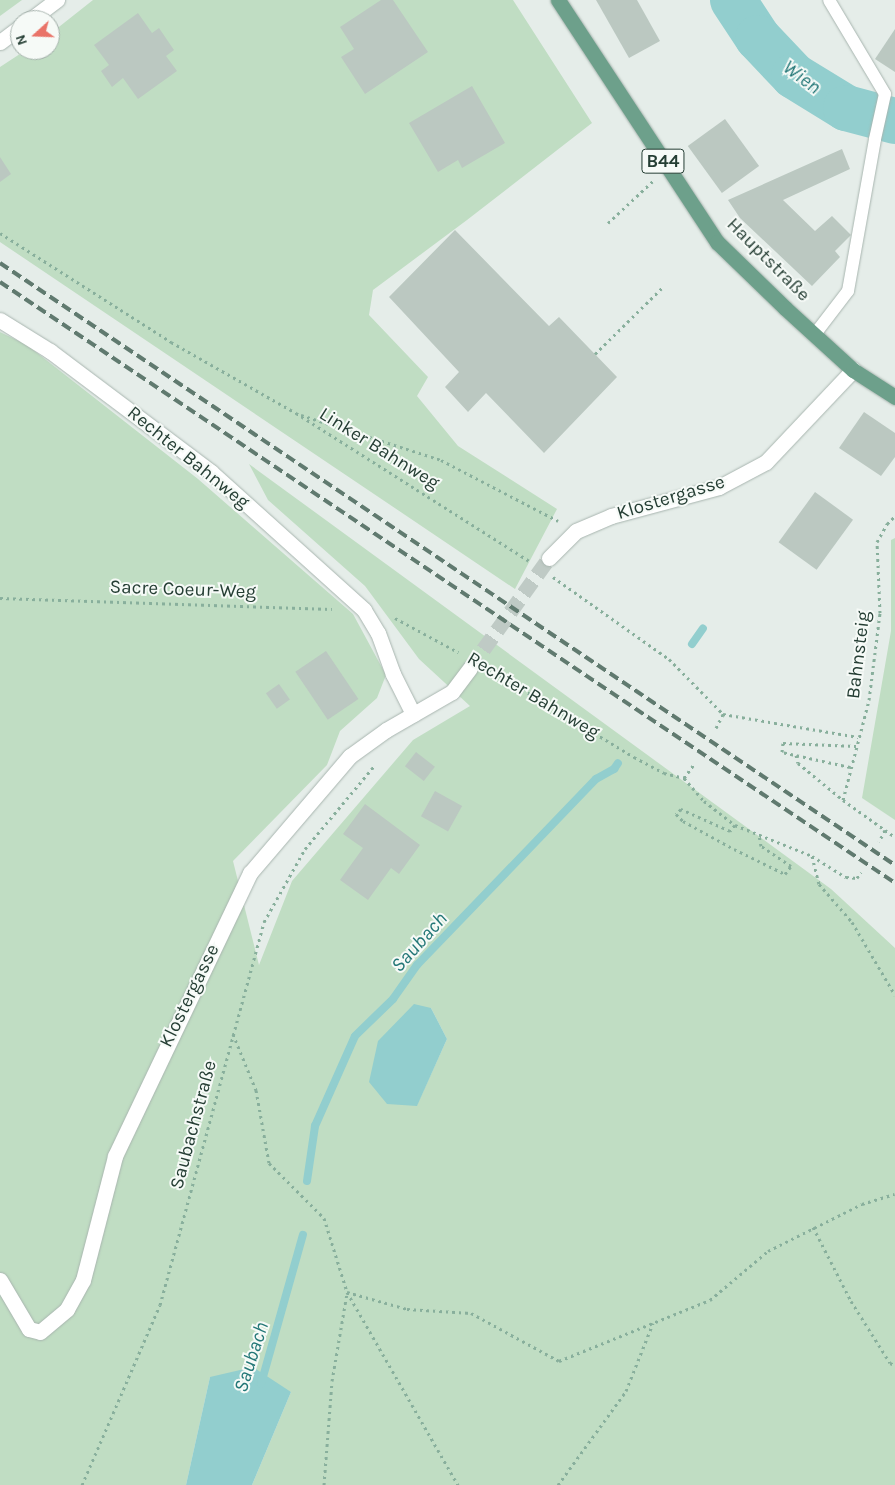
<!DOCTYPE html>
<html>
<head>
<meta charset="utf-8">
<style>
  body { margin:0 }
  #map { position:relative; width:895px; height:1485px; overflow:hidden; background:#e5ede9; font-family:Karla,sans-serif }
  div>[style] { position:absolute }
  .green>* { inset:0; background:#c0ddc3 }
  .water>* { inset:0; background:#92cece }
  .stream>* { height:8px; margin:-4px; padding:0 4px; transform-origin:4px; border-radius:4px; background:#92cece }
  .river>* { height:46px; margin:-23px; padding:0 23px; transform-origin:23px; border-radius:23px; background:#92cece }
  .building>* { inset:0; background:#bbc8c1; transform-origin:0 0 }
  .street-tunnel>* { height:15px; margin-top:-7.5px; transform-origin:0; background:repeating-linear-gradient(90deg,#bfcac5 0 15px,transparent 0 23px) }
  .path>* { height:3px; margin-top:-1.5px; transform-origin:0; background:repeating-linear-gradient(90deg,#88af9c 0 2.5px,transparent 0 6.5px) }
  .roads { filter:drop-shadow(0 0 1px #a8b5af) drop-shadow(0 0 1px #a8b5af) }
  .lane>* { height:12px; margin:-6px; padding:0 6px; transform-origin:6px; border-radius:6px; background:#fff }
  .street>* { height:15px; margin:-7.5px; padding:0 7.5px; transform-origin:7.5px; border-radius:7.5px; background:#fff }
  .primary>* { height:15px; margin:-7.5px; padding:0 7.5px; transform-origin:7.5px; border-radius:7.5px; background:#6da08b }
  .rail>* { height:4px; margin-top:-2px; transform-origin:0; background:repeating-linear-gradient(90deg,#607a6f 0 10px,transparent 0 15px) }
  span { translate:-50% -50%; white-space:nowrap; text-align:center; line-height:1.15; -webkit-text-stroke:4px #f6faf7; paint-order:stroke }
  .shield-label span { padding:1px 4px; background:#f6faf7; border:1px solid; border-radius:4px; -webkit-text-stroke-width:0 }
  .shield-label { font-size:18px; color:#253e34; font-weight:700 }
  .street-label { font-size:19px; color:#253e34 }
  .water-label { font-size:20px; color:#237777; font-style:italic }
  .north { position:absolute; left:10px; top:10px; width:50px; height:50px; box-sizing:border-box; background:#f6faf7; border:1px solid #a2afa9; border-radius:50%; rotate:250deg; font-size:14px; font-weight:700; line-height:20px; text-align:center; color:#253e34 }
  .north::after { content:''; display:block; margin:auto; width:18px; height:22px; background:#e97368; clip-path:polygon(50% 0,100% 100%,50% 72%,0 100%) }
</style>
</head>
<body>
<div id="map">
  <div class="green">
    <div style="clip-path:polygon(0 0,22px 0,0 16px)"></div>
    <div style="clip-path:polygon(93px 0,513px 0,592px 123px,467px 220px,373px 290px,369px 315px,428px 377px,417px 396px,458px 446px,557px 509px,515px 589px,0 242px,0 67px,26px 50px,50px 50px,50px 34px)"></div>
    <div style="clip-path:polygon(evenodd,0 332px,27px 345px,198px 479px,353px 614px,386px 675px,377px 698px,340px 731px,327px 765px,233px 861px,259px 965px,292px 881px,413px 740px,470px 706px,419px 659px,365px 586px,268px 500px,249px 464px,831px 889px,895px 948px,895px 1485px,252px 1485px,291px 1392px,210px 1377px,186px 1485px,0 1485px,0 332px,431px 1008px,447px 1039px,417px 1105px,431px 1008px)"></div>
    <div style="clip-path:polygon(895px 538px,895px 820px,862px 798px,891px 631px,891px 540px)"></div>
  </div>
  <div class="water">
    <div style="clip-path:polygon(414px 1004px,431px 1008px,447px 1039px,417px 1106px,387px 1104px,369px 1082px,378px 1041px)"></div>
    <div style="clip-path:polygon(253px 1367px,291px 1392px,252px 1485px,186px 1485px,210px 1377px)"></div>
  </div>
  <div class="stream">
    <div style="left:692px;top:644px;width:19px;rotate:-55deg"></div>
    <div style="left:307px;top:1181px;width:56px;rotate:-81.7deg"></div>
    <div style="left:315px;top:1126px;width:98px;rotate:-66deg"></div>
    <div style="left:355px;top:1036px;width:53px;rotate:-44.2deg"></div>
    <div style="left:393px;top:999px;width:42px;rotate:-54.8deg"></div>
    <div style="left:417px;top:965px;width:258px;rotate:-46.1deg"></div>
    <div style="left:596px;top:779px;width:21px;rotate:-29deg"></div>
    <div style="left:614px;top:769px;width:7px;rotate:-56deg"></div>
    <div style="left:261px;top:1384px;width:155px;rotate:-74.3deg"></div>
  </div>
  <div class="river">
    <div style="left:733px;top:0;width:45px;rotate:56.7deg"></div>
    <div style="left:758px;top:38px;width:52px;rotate:46.5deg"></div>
    <div style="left:794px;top:76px;width:61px;rotate:31.6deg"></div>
    <div style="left:846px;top:108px;width:51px;rotate:14.9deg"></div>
  </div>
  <div class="building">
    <div style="clip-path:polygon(381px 0,393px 0,428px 52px,365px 94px,341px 57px,354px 49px,340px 27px)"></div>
    <div style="clip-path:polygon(596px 0,637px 0,660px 41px,629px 58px)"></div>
    <div style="clip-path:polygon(138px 13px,152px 33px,159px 28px,174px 50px,166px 56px,177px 71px,138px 99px,123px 78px,112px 87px,101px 71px,109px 65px,94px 45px)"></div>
    <div style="clip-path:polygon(895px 29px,895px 72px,875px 59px)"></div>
    <div style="clip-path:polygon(472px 86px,505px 143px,462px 168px,458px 160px,438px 172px,409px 123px)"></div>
    <div style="left:725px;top:119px;width:58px;height:46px;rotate:54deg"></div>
    <div style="clip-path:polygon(842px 149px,850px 169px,783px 200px,815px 231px,832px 216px,851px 235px,835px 251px,840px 257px,812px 286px,740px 218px,728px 200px)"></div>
    <div style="clip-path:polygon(0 157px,11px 174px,0 182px)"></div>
    <div style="clip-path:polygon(455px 230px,549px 326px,559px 317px,617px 377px,544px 453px,486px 393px,468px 412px,445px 387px,459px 372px,389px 297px)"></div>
    <div style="clip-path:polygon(864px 412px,895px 433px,895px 457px,881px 476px,839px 448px)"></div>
    <div style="left:815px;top:492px;width:47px;height:62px;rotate:36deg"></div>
    <div style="left:326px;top:651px;width:58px;height:37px;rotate:56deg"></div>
    <div style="left:279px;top:684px;width:19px;height:16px;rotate:55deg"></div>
    <div style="left:416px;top:752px;width:24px;height:18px;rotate:38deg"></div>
    <div style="left:435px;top:791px;width:31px;height:29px;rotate:29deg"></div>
    <div style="clip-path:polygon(365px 804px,420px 845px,399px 874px,391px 868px,368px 900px,340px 880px,363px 848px,343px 834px)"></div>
  </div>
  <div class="street-tunnel">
    <div style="left:470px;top:668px;width:135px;rotate:-54.3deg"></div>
  </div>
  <div class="path">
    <div style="left:608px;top:223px;width:62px;rotate:-43deg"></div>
    <div style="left:0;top:233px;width:203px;rotate:32.5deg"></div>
    <div style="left:171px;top:342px;width:144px;rotate:29.6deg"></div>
    <div style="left:296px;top:413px;width:276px;rotate:32.4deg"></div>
    <div style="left:595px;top:354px;width:97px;rotate:-44.6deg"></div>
    <div style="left:301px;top:415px;width:147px;rotate:17.8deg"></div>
    <div style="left:441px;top:460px;width:132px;rotate:27.5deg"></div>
    <div style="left:553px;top:577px;width:142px;rotate:35.3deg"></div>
    <div style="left:669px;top:659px;width:77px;rotate:45.5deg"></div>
    <div style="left:0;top:598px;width:332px;rotate:1.9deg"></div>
    <div style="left:395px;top:618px;width:72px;rotate:28.4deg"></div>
    <div style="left:489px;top:669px;width:170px;rotate:31.3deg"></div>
    <div style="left:634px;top:757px;width:34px;rotate:28deg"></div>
    <div style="left:664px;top:773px;width:21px;rotate:14deg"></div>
    <div style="left:716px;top:728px;width:16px;rotate:-63deg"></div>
    <div style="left:723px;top:714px;width:137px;rotate:9.7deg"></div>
    <div style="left:796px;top:755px;width:8px;rotate:76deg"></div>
    <div style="left:798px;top:763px;width:58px;rotate:39.4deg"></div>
    <div style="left:843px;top:800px;width:52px;rotate:35.5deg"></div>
    <div style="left:885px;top:830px;width:13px;rotate:117deg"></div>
    <div style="left:850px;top:767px;width:70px;rotate:-167.6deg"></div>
    <div style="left:782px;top:752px;width:9px;rotate:-84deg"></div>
    <div style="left:783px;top:743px;width:73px;rotate:2.4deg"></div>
    <div style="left:684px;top:778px;width:30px;rotate:49deg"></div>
    <div style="left:704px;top:801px;width:39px;rotate:38deg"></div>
    <div style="left:735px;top:825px;width:83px;rotate:21.9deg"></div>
    <div style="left:812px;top:856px;width:40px;rotate:32deg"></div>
    <div style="left:846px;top:877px;width:11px;rotate:5deg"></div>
    <div style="left:857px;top:878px;width:7px;rotate:-56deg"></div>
    <div style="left:684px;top:778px;width:17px;rotate:-54deg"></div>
    <div style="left:843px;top:800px;width:103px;rotate:-75.4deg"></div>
    <div style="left:869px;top:700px;width:88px;rotate:-82.8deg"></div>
    <div style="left:880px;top:613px;width:71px;rotate:-92.4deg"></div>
    <div style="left:877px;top:542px;width:21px;rotate:-61deg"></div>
    <div style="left:887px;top:524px;width:11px;rotate:-45deg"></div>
    <div style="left:735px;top:825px;width:8px;rotate:130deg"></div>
    <div style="left:730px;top:831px;width:54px;rotate:-155.8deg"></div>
    <div style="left:681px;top:809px;width:7px;rotate:135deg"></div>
    <div style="left:676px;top:814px;width:10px;rotate:45deg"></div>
    <div style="left:683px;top:821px;width:58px;rotate:28.8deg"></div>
    <div style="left:734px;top:849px;width:57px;rotate:26.1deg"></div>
    <div style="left:785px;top:874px;width:10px;rotate:-53deg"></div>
    <div style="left:791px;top:866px;width:36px;rotate:-146deg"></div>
    <div style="left:761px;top:846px;width:11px;rotate:-100deg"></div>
    <div style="left:885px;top:830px;width:12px;rotate:35deg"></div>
    <div style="left:812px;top:856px;width:29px;rotate:76deg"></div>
    <div style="left:819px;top:884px;width:50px;rotate:49deg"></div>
    <div style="left:852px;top:922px;width:85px;rotate:59.5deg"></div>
    <div style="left:233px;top:1034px;width:61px;rotate:67.7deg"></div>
    <div style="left:256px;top:1090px;width:74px;rotate:79.9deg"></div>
    <div style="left:269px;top:1163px;width:78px;rotate:45deg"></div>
    <div style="left:324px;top:1218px;width:77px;rotate:72.7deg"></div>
    <div style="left:347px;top:1292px;width:223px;rotate:60.1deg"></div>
    <div style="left:813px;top:1227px;width:83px;rotate:62.8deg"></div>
    <div style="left:851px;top:1301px;width:73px;rotate:57.8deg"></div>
    <div style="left:890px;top:1363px;width:5px;rotate:22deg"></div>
    <div style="left:347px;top:1292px;width:62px;rotate:15.8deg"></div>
    <div style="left:407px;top:1309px;width:64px;rotate:3.6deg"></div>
    <div style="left:471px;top:1313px;width:100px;rotate:28.6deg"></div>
    <div style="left:559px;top:1361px;width:163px;rotate:-22deg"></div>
    <div style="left:710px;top:1300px;width:76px;rotate:-40.2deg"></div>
    <div style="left:768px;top:1251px;width:105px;rotate:-26.6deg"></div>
    <div style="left:862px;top:1204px;width:34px;rotate:-17deg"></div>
    <div style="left:82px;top:1485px;width:196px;rotate:-66.6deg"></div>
    <div style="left:160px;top:1305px;width:397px;rotate:-74.8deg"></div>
    <div style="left:264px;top:922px;width:84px;rotate:-60.7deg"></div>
    <div style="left:305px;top:849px;width:109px;rotate:-50.2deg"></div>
    <div style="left:324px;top:1485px;width:104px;rotate:-85.6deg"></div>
    <div style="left:332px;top:1381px;width:89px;rotate:-80.3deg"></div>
    <div style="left:558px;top:1485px;width:116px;rotate:-54.1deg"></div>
    <div style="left:626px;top:1391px;width:73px;rotate:-68.3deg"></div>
  </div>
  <div class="roads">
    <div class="lane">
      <div style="left:815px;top:334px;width:54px;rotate:-52.5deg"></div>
      <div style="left:848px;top:291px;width:154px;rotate:-79.9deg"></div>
      <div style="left:875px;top:139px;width:46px;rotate:-77.5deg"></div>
      <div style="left:885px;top:94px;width:109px;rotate:-120.8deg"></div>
    </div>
    <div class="street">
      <div style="left:30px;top:20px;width:34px;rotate:-37deg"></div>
      <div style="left:0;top:42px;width:25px;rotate:-37deg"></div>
      <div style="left:0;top:320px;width:59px;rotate:31.8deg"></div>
      <div style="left:50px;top:351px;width:201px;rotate:36.9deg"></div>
      <div style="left:211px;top:472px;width:206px;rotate:42deg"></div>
      <div style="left:364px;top:610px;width:27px;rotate:59deg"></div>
      <div style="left:378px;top:633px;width:44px;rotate:69.9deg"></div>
      <div style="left:393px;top:674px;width:45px;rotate:63.4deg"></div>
      <div style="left:549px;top:558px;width:38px;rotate:-45deg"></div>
      <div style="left:576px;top:531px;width:38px;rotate:-23deg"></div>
      <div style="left:611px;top:516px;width:112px;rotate:-15deg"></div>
      <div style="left:719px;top:487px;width:53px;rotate:-28deg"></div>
      <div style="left:766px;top:462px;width:127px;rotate:-46.6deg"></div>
      <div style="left:0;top:1280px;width:57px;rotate:59.4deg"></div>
      <div style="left:29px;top:1329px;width:11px;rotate:15deg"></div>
      <div style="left:40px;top:1332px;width:35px;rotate:-40deg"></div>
      <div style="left:67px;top:1309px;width:33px;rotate:-61deg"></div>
      <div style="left:83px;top:1280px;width:128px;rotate:-75.5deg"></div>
      <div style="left:115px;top:1156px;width:314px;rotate:-64.5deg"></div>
      <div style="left:250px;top:873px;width:154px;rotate:-49.5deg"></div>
      <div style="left:350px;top:756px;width:44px;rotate:-35.8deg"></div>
      <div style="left:386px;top:730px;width:76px;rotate:-29.9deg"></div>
      <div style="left:452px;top:692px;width:30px;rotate:-53deg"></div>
    </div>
    <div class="primary">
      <div style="left:558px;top:0;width:290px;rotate:56.7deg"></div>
      <div style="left:717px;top:242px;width:95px;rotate:44.1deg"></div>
      <div style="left:785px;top:308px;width:92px;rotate:42.4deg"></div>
      <div style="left:853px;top:370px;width:50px;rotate:32.7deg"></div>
    </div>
  </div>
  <div class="rail">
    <div style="left:0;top:263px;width:1079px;rotate:33.93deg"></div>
    <div style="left:0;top:282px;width:1078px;rotate:33.88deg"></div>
  </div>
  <div class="shield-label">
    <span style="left:663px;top:161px">B44</span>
  </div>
  <div class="street-label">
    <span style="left:768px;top:260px;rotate:45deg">Hauptstraße</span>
    <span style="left:379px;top:449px;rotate:32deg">Linker Bahnweg</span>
    <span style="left:188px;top:458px;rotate:39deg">Rechter Bahnweg</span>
    <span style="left:671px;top:498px;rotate:-17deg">Klostergasse</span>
    <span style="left:183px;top:590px;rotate:2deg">Sacre Coeur-Weg</span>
    <span style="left:859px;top:655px;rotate:-83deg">Bahnsteig</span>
    <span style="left:533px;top:696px;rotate:31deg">Rechter Bahnweg</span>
    <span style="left:190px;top:996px;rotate:-64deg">Klostergasse</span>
    <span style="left:194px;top:1125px;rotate:-75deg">Saubachstraße</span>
  </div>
  <div class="water-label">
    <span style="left:802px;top:77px;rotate:37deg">Wien</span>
    <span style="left:419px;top:942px;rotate:-48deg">Saubach</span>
    <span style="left:251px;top:1357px;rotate:-72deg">Saubach</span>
  </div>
  <div class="north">N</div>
</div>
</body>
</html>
